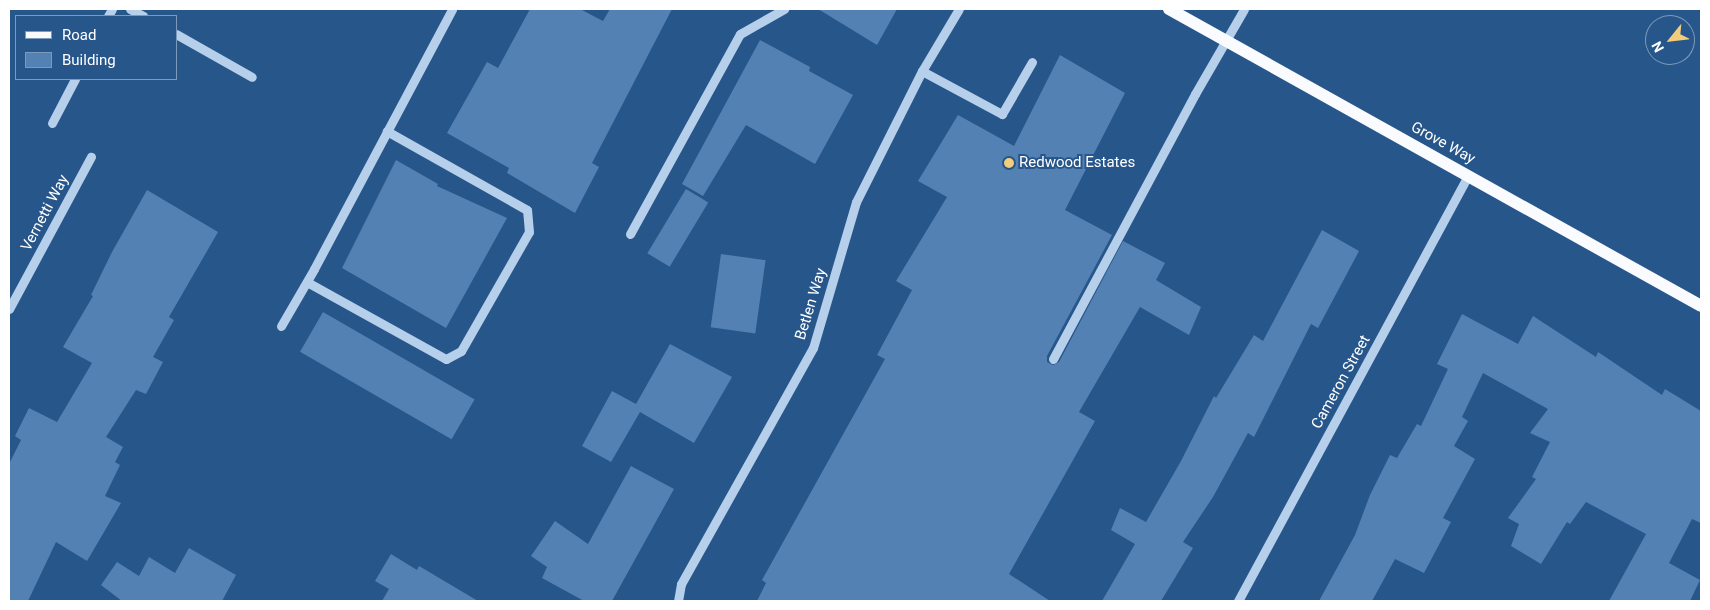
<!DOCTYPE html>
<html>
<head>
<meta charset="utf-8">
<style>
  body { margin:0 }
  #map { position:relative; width:1710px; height:610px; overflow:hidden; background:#27568b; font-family:Roboto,sans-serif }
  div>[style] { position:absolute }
  .building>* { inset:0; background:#5481b4; transform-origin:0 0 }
  .minor>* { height:9px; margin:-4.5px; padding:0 4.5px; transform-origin:4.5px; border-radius:4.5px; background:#b6cfea }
  .major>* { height:12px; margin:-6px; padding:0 6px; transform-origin:6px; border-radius:6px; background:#f9fbfe }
  .dots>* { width:14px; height:14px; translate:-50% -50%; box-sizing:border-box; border:2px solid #27568b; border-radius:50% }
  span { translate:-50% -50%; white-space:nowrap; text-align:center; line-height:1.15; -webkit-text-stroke:4px #27568b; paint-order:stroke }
  .street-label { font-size:15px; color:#fff }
  .poi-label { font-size:15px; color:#fff }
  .left { translate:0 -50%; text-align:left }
  .frame { position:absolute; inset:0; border:10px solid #fff; pointer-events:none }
  .legend { position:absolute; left:15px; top:15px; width:162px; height:65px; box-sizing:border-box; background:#27568b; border:1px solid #7d9ab9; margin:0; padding:6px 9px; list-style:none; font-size:15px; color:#fff }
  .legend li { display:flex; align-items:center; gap:10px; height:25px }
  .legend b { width:25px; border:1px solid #7d9ab9 }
  .north { position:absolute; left:1645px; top:15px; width:50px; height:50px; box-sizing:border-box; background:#27568b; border:1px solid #7d9ab9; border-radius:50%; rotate:241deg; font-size:14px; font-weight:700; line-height:20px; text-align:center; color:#fff }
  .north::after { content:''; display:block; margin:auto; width:18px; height:22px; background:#f2cd7b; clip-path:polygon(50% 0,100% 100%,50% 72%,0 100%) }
</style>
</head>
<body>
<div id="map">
  <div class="building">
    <div style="clip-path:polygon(530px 9px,580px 9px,603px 21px,610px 9px,672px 9px,592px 163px,599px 167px,575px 213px,507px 173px,509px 168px,447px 133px,487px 62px,498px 68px)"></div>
    <div style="clip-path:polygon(818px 9px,897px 9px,877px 45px)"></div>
    <div style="clip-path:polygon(760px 40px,810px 67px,809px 71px,853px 95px,815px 164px,746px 125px,703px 196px,682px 184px)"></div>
    <div style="clip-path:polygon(1060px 55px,1125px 93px,1065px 210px,1112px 235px,1047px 356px,1047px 362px,1053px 365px,1059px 362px,1123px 241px,1165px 263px,1156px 280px,1201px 307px,1189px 335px,1140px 307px,1079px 412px,1095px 421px,1009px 574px,1050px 601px,757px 601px,766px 583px,762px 580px,885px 359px,877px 355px,912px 290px,896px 281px,947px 197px,918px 181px,958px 115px,1014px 146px)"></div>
    <div style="clip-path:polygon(396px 160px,438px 184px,437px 186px,507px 218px,446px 328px,342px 268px)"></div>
    <div style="left:686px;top:189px;width:26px;height:75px;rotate:31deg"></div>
    <div style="clip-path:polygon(147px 190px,218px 232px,169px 317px,174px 320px,153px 357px,163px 362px,146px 394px,136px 390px,106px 437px,123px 447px,115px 462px,120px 465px,105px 496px,121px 503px,87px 561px,56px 542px,28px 601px,9px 601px,9px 464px,21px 440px,15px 436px,29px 408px,57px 422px,92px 363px,63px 347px,93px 296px,91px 295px,112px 252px)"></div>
    <div style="clip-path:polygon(1322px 230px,1359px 251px,1318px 328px,1311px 324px,1254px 437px,1248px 433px,1213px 497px,1183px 542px,1193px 548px,1161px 601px,1102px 601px,1135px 544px,1111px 530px,1120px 508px,1146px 522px,1181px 461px,1214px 396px,1216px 398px,1254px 335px,1263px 341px)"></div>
    <div style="left:721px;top:254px;width:45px;height:74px;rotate:8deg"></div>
    <div style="left:323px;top:312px;width:175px;height:46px;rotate:30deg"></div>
    <div style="clip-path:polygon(1462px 314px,1518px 344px,1533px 316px,1596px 357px,1598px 352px,1662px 395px,1665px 389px,1701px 411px,1701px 523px,1692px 519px,1669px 563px,1700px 580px,1690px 601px,1609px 601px,1646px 534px,1586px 502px,1570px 524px,1567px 522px,1541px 564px,1511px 546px,1519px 524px,1508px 518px,1536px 479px,1532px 477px,1550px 442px,1530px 433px,1548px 409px,1483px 373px,1462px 417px,1468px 421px,1454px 446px,1475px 459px,1443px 518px,1451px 522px,1424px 573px,1395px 559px,1372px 601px,1319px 601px,1355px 535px,1370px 495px,1390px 455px,1397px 458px,1417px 424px,1421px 426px,1448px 369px,1437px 364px)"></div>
    <div style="clip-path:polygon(670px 344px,732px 377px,694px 443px,640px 412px,611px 462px,582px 446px,612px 391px,636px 404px)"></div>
    <div style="clip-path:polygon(631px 466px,674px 489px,612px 601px,584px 601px,542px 578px,547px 567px,531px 556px,555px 521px,588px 544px)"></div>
    <div style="clip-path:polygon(189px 548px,236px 575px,222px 601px,122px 601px,101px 585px,117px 562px,139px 576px,149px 557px,175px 573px)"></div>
    <div style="clip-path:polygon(391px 554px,417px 570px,419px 566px,478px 601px,382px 601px,389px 589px,375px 581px)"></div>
  </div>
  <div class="minor">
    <div style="left:130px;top:9px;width:15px;rotate:28deg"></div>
    <div style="left:108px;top:16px;width:8px;rotate:-60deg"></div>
    <div style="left:176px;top:34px;width:87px;rotate:29.5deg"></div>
    <div style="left:922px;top:71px;width:91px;rotate:28.3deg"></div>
    <div style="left:1002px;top:114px;width:60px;rotate:-60deg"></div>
    <div style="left:52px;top:123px;width:50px;rotate:-62.4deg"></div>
    <div style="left:630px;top:234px;width:228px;rotate:-61.2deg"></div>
    <div style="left:740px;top:34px;width:51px;rotate:-29.6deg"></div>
    <div style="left:307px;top:282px;width:159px;rotate:29deg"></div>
    <div style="left:446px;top:359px;width:17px;rotate:-28deg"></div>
    <div style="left:461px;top:351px;width:137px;rotate:-60.3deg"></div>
    <div style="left:529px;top:232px;width:22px;rotate:-95deg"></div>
    <div style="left:527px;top:210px;width:161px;rotate:-150.6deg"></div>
    <div style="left:9px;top:309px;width:173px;rotate:-61.7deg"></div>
    <div style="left:281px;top:326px;width:66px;rotate:-59.9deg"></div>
    <div style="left:314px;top:269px;width:294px;rotate:-62deg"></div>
    <div style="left:1053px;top:359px;width:301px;rotate:-61.8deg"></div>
    <div style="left:1195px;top:94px;width:98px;rotate:-60deg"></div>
    <div style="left:678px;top:601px;width:17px;rotate:-80deg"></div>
    <div style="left:681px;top:584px;width:270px;rotate:-60.8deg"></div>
    <div style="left:813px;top:348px;width:152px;rotate:-73.6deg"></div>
    <div style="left:856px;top:202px;width:147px;rotate:-63.3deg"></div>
    <div style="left:922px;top:71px;width:72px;rotate:-59.2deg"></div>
    <div style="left:1238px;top:601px;width:483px;rotate:-61.6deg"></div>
  </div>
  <div class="major">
    <div style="left:1169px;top:9px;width:609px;rotate:29.17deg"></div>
  </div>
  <div class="dots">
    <div style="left:1009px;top:163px;background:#f2cd7b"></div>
  </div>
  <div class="street-label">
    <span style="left:1443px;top:143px;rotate:29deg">Grove Way</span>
    <span style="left:45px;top:213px;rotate:-62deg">Vernetti Way</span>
    <span style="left:811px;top:304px;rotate:-73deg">Betlen Way</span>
    <span style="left:1341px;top:382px;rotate:-61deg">Cameron Street</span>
  </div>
  <div class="poi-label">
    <span class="left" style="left:1019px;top:163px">Redwood Estates</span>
  </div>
  <div class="frame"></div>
  <ul class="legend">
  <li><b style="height:6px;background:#f9fbfe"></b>Road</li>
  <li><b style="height:14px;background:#5481b4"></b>Building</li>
  </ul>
  <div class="north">N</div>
</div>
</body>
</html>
